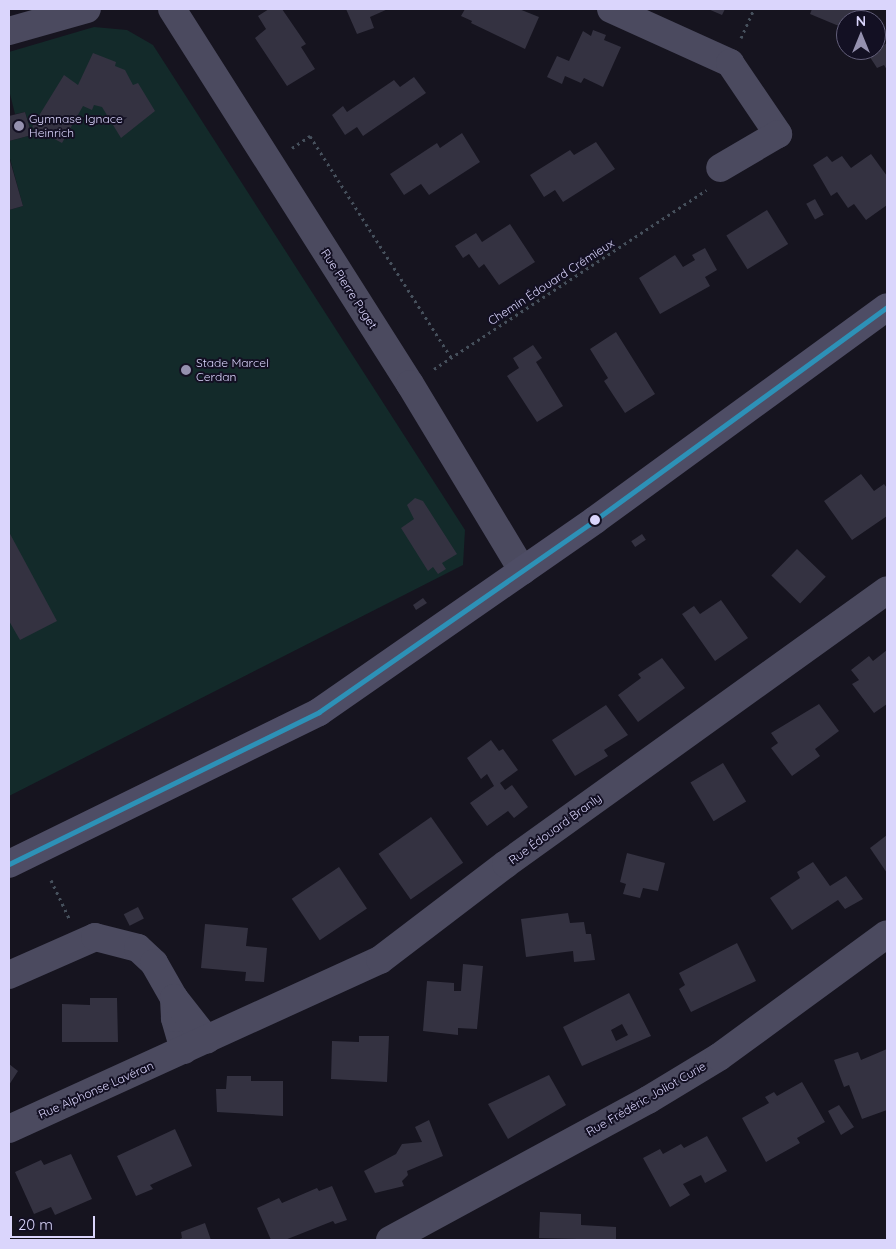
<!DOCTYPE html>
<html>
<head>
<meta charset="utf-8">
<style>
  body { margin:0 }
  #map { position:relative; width:896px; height:1249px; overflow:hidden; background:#16141f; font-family:Quicksand,sans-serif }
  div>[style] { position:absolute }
  .green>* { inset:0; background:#132a2a }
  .building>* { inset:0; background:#343241; transform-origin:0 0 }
  .path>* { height:3px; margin-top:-1.5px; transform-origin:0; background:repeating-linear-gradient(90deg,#46505c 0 2.5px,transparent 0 6.5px) }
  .street>* { height:28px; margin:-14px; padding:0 14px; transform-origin:14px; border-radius:14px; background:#4b4a5f }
  .secondary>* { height:28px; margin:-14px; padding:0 14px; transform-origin:14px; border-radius:14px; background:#4e4d65 }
  .bus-1>* { height:5px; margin:-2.5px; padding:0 2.5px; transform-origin:2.5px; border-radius:2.5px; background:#2d91b7 }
  .dots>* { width:14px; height:14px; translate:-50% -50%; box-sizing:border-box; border:2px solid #131023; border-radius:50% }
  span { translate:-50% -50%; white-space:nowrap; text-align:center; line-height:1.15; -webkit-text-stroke:4px #131023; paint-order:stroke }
  .poi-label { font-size:12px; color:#dad5fc }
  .left { translate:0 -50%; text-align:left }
  .street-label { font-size:12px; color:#dad5fc }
  .frame { position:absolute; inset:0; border:10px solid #dad5fc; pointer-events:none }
  .north { position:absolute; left:836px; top:10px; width:50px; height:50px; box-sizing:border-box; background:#131023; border:1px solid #635f7a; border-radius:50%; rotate:0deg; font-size:14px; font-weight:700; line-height:20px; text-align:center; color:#dad5fc }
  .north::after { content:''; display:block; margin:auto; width:18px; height:22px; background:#9591af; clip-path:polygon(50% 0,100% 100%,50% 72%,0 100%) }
  .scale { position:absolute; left:10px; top:1216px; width:85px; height:22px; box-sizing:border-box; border:2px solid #dad5fc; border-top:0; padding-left:6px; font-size:15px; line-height:18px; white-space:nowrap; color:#dad5fc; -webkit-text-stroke:4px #131023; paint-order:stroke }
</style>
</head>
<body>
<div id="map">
  <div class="green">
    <div style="clip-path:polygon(94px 27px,127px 30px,153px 45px,465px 530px,463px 565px,9px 796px,9px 210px,23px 206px,9px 155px,9px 141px,32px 135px,25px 112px,15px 114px,9px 90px,9px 52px)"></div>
  </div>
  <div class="building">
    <div style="clip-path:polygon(269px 9px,282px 9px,306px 44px,301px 47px,315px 69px,287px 86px,255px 38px,266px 29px,258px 16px)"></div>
    <div style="clip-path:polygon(346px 9px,388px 9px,370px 17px,374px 28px,357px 34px)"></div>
    <div style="clip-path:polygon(465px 9px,519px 9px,539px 17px,525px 49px,471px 23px,472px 21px,461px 16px)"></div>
    <div style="clip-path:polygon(708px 9px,725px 9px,722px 15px)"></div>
    <div style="clip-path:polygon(812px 9px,865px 9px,860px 20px,846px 20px,846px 29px,810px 14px)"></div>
    <div style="clip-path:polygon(593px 30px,606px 35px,604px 40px,621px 47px,603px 87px,584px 78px,581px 83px,565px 76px,562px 84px,547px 77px,557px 56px,569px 61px,583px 31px,591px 36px)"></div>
    <div style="clip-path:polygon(887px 43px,887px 70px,884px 65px,877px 68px,868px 54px)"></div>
    <div style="clip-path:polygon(93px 53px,116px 62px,115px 66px,125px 70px,133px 85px,138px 83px,155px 111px,121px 138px,102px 107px,94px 105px,92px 110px,83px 106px,62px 143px,32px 127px,64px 75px,78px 85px)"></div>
    <div style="clip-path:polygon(414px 77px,426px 93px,363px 136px,357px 127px,345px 135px,332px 115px,343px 106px,347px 112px,394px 80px,400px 87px)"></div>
    <div style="clip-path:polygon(25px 112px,32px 135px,9px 141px,9px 116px)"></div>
    <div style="clip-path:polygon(462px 133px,480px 162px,429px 195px,421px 184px,404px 195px,390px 174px,437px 143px,440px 148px)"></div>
    <div style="clip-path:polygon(596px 142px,615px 169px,563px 202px,555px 190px,544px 197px,530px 175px,570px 150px,574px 155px)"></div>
    <div style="clip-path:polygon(871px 154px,887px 176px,887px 205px,866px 220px,854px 204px,848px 208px,837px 192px,831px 196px,813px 165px,827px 156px,832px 162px,842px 156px,851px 168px)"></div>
    <div style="clip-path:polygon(9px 157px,23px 206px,9px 210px)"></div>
    <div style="left:815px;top:199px;width:18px;height:10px;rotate:61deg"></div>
    <div style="left:767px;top:210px;width:40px;height:48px;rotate:58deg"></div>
    <div style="clip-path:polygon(510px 224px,535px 262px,499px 285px,484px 264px,479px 268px,469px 254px,463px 258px,455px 246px,476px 233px,482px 242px)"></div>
    <div style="clip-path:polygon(705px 248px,717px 270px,705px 277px,710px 286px,660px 314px,639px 278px,675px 255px,683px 267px,695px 260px,692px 255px)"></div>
    <div style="clip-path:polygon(616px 332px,655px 394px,625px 413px,604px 381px,608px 378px,590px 349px)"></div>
    <div style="clip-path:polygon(533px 345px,542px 358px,536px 362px,563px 406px,537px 422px,507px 376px,519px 368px,513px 358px)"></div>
    <div style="clip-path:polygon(861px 474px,874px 491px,884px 484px,887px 488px,887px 516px,852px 540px,824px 501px)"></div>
    <div style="clip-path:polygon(415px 498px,423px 501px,457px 554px,442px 563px,446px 569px,438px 574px,433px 567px,428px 571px,401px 528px,414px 519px,407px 505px)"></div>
    <div style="clip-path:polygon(9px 532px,57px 621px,20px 640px,9px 621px)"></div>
    <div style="left:642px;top:534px;width:7px;height:13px;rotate:56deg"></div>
    <div style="left:797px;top:549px;width:40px;height:37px;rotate:44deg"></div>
    <div style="clip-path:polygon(423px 598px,427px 603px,416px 610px,413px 605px)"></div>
    <div style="clip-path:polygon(721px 600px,748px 638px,715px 661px,682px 614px,694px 606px,700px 614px)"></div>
    <div style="clip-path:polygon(887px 650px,887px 704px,874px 713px,852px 684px,859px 680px,851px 670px,869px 656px,873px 661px)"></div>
    <div style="clip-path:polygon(662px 658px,685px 688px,638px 722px,618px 695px,641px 678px,638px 674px)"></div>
    <div style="clip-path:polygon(819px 704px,839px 731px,815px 749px,820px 756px,792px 776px,771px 748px,778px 743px,771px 733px)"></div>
    <div style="clip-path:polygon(606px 705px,628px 735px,604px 750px,608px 756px,575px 776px,552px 740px)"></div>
    <div style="clip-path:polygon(491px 740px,499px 751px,503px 749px,518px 770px,500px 783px,505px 790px,512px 785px,528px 807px,514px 818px,508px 811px,487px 826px,470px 803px,494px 786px,487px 774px,481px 779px,467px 758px)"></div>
    <div style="left:723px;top:763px;width:45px;height:38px;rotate:59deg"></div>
    <div style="left:431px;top:817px;width:56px;height:64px;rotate:55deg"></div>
    <div style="clip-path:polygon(887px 835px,887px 873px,870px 848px)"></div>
    <div style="clip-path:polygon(627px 853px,665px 863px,658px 891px,643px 888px,640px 898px,623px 894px,626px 884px,620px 882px)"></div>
    <div style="clip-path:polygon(813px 862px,830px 886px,846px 876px,863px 899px,845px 909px,838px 900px,792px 930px,770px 898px,800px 878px,797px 872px)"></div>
    <div style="left:339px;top:867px;width:50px;height:57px;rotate:56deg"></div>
    <div style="left:138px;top:907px;width:13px;height:16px;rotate:63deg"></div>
    <div style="clip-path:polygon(568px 913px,570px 923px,584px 922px,586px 934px,591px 934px,595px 960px,574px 962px,573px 951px,526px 957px,521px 919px)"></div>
    <div style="clip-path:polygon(205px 924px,248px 928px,246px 946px,267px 948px,264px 982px,245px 981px,246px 972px,201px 968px)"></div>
    <div style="clip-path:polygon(737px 943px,756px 981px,691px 1012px,679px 989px,685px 985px,679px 973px)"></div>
    <div style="clip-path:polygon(463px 964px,483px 966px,477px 1029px,458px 1028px,458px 1035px,423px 1031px,427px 981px,454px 983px,454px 991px,461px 991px)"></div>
    <div style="clip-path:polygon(evenodd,629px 993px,651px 1036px,582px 1066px,563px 1027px,629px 993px,622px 1024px,628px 1035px,616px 1041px,611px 1030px,622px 1024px)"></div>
    <div style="clip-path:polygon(90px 998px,117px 998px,118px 1042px,62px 1042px,62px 1004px,90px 1005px)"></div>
    <div style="clip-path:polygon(359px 1036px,389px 1036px,387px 1082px,331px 1079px,332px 1041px,359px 1042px)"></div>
    <div style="clip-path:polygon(887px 1049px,887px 1110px,862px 1119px,849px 1085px,844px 1087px,834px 1060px,858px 1052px,861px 1060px)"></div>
    <div style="clip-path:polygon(9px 1064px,18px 1071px,9px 1085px)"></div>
    <div style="clip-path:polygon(549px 1075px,566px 1105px,508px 1139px,488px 1104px)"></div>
    <div style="clip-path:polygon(227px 1076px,251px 1076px,251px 1081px,283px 1081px,283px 1116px,217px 1112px,216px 1089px,226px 1089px)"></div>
    <div style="clip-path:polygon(802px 1082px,825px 1122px,797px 1138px,800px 1143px,766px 1162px,742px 1118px,769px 1103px,765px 1097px,774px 1092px,777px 1096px)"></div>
    <div style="clip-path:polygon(839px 1105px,854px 1127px,841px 1135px,828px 1111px)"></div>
    <div style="clip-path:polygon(429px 1120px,443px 1156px,407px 1171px,408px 1175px,402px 1181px,404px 1186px,375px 1193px,364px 1171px,396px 1154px,402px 1144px,422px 1142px,415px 1127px)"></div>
    <div style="clip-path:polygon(175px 1129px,192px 1166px,150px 1185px,153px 1189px,136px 1196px,117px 1156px)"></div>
    <div style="clip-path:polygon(707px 1136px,727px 1171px,705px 1183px,701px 1175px,683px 1184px,690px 1195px,670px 1207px,643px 1158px,660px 1149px,663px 1154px,681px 1144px,684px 1148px)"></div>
    <div style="clip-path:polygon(71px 1154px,92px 1199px,55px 1215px,51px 1207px,34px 1214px,15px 1172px,41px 1160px,44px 1165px)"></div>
    <div style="clip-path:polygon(332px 1186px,347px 1220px,335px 1224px,333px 1221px,285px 1240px,271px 1240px,257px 1208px,279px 1198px,282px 1203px,317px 1188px,319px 1191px)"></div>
    <div style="clip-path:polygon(540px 1212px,581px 1214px,581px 1225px,616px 1227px,616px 1240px,539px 1238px)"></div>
    <div style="clip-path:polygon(205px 1223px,211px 1240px,178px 1240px,182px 1238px,181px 1232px)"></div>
  </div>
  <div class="path">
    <div style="left:741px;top:38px;width:32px;rotate:-66deg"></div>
    <div style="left:292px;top:148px;width:22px;rotate:-34deg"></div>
    <div style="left:310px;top:136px;width:262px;rotate:57.5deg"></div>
    <div style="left:434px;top:369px;width:326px;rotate:-33.3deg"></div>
    <div style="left:51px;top:880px;width:42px;rotate:64.7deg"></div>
  </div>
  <div class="street">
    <div style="left:172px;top:9px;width:444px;rotate:57.6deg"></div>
    <div style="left:410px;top:384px;width:218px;rotate:58.9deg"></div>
    <div style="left:611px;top:9px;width:131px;rotate:24.4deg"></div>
    <div style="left:730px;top:63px;width:86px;rotate:55.9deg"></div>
    <div style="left:778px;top:134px;width:67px;rotate:149.6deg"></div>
    <div style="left:9px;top:31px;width:81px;rotate:-15.8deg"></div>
    <div style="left:9px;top:975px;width:94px;rotate:-23.8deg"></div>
    <div style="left:95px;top:937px;width:44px;rotate:14.3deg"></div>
    <div style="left:138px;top:948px;width:22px;rotate:43deg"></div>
    <div style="left:154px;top:963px;width:40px;rotate:60.3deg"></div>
    <div style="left:184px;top:1050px;width:33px;rotate:-106deg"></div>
    <div style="left:175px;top:1018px;width:20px;rotate:-93deg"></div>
    <div style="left:174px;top:998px;width:53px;rotate:51.8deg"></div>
    <div style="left:9px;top:1129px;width:408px;rotate:-24.5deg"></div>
    <div style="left:380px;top:960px;width:158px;rotate:-37.3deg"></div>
    <div style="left:506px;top:864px;width:469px;rotate:-35.7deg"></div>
    <div style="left:390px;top:1240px;width:294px;rotate:-28.5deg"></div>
    <div style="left:648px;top:1100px;width:83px;rotate:-31.2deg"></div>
    <div style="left:719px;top:1057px;width:208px;rotate:-36.2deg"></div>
  </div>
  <div class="secondary">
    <div style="left:9px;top:864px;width:345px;rotate:-26.1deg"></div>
    <div style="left:319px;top:712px;width:336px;rotate:-34.8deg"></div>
    <div style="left:595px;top:520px;width:361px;rotate:-36.1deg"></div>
  </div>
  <div class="bus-1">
    <div style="left:9px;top:864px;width:345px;rotate:-26.1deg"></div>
    <div style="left:319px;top:712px;width:336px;rotate:-34.8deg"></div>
    <div style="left:595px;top:520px;width:361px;rotate:-36.1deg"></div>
  </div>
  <div class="dots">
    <div style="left:19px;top:126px;background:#9591af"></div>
    <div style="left:186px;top:370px;background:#9591af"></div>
    <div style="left:595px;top:520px;background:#dad5fc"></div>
  </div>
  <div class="poi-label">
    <span class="left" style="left:29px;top:126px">Gymnase Ignace<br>Heinrich</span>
    <span class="left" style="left:196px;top:370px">Stade Marcel<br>Cerdan</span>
  </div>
  <div class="street-label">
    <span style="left:551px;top:282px;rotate:-33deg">Chemin Édouard Crémieux</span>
    <span style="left:349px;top:289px;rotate:57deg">Rue Pierre Puget</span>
    <span style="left:555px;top:829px;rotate:-36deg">Rue Édouard Branly</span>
    <span style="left:96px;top:1090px;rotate:-24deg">Rue Alphonse Lavéran</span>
    <span style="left:646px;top:1099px;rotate:-30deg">Rue Frédéric Joliot Curie</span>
  </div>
  <div class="frame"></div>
  <div class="north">N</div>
  <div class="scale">20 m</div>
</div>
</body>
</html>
